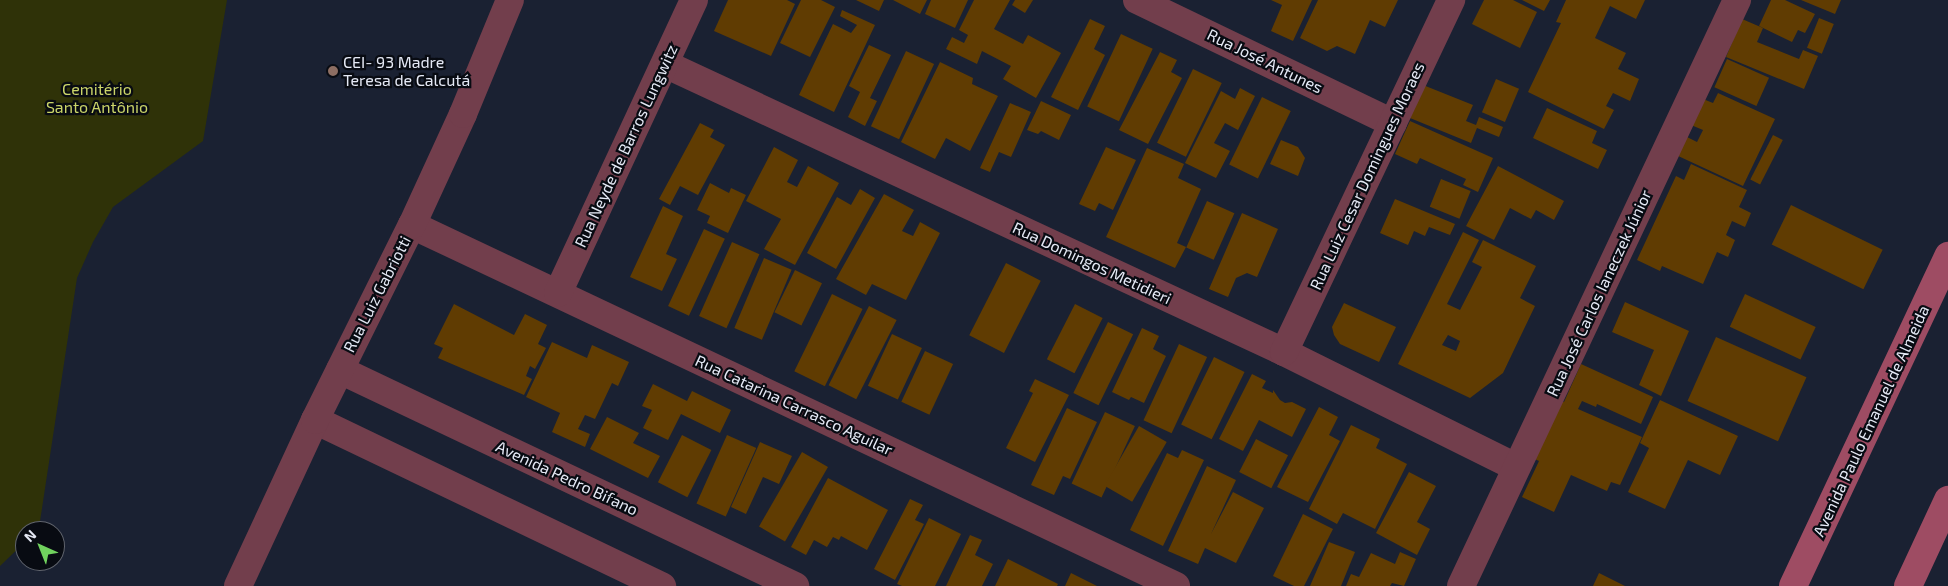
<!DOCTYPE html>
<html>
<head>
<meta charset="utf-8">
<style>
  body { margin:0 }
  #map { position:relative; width:1948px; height:586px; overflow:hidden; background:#1a2132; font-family:"Exo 2",sans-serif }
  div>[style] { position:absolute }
  .green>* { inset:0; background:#2f3208 }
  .building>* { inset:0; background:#603c02; transform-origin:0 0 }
  .minor>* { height:28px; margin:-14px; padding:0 14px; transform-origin:14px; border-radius:14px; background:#723e4c }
  .secondary>* { height:28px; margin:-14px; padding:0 14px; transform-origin:14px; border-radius:14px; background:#9e4c63 }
  .dots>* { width:14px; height:14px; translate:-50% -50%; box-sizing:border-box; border:2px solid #080b12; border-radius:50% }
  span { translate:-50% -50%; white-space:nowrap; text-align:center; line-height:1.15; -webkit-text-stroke:4.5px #080b12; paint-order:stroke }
  .street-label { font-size:16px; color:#e5e9f5 }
  .poi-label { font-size:16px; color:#e5e9f5 }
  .left { translate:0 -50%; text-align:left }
  .park-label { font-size:16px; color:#cbd569 }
  .north { position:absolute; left:15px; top:521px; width:50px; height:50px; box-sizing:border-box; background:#080b12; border:1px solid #60646d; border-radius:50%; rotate:316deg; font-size:14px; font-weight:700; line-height:20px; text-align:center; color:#e5e9f5 }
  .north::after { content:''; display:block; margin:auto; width:18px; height:22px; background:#71d25e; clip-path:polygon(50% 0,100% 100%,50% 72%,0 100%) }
</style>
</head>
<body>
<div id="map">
  <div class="green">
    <div style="clip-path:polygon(0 0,227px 0,203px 141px,113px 207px,93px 242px,77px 278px,39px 528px,36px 531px,25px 531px,25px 542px,0 566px)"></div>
  </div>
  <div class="building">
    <div style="clip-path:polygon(728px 0,787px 0,795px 4px,771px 56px,714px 31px)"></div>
    <div style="clip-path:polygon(801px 0,821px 0,835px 7px,810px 57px,780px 43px)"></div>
    <div style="clip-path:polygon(856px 0,884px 0,879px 11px)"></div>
    <div style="clip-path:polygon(893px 0,927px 0,920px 14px)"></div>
    <div style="clip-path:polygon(931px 0,968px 0,955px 28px,925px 14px)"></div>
    <div style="clip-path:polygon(974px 0,1010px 0,994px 29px,1023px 44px,1028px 35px,1061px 53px,1036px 98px,1003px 79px,1011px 66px,982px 51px,977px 64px,946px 49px,952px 37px,964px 43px,968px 35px,959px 30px)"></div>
    <div style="clip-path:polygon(1015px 0,1033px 0,1025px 13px,1012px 5px)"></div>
    <div style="clip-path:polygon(1271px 0,1312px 0,1293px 41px,1271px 31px,1282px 5px)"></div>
    <div style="clip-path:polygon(1318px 0,1398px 0,1385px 27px,1370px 20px,1355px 54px,1337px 46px,1327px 51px,1300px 38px)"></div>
    <div style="clip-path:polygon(1484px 0,1513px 0,1537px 12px,1520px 48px,1472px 24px)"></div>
    <div style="clip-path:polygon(1522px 0,1550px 0,1544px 11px)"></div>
    <div style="clip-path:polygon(1566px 0,1645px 0,1636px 19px,1610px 6px,1595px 38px,1626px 53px,1618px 69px,1639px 79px,1630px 101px,1613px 93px,1606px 106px,1614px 110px,1604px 129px,1528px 92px,1561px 23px,1556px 22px)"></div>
    <div style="clip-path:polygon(1771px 0,1785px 0,1815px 14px,1805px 33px,1798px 30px,1792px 42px,1759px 26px)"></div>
    <div style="clip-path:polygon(1801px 0,1841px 0,1835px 14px)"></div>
    <div style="clip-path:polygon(842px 10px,875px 25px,834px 112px,799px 95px,833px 24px,851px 33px,857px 25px,840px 16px)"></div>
    <div style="left:1819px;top:18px;width:16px;height:32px;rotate:22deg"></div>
    <div style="clip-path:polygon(1090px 19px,1105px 26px,1094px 49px,1105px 55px,1078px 110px,1051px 97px)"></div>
    <div style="clip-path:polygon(1742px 19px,1763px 28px,1757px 42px,1799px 59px,1803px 50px,1818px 56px,1804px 89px,1726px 57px)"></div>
    <div style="left:1121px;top:34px;width:35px;height:80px;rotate:25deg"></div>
    <div style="clip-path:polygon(869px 45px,891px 55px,870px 98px,877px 101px,865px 126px,848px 117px,860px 92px,849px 86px)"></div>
    <div style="left:906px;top:51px;width:31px;height:83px;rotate:25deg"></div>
    <div style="clip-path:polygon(1160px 52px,1177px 60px,1171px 72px,1182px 78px,1148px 144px,1119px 130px)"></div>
    <div style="left:1727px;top:59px;width:46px;height:31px;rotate:24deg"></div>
    <div style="clip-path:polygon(940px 62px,973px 78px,972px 84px,998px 96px,970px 151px,946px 138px,935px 159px,901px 142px)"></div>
    <div style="left:1193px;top:69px;width:32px;height:82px;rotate:26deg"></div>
    <div style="left:1496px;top:79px;width:25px;height:36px;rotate:23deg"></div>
    <div style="clip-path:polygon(1423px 85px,1473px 105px,1466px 121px,1476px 125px,1479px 117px,1503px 127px,1499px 137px,1477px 128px,1471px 143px,1410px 118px)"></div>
    <div style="clip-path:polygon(1240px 88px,1255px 96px,1238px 130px,1225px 123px,1214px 143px,1230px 151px,1216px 178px,1185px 163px,1221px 91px,1235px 99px)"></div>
    <div style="clip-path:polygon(1718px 93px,1775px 119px,1743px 186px,1676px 155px,1685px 136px,1697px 142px,1703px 130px,1691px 125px,1703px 99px,1713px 103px)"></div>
    <div style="left:1262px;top:97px;width:32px;height:75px;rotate:26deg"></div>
    <div style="clip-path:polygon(1041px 101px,1071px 115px,1059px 140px,1041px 131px,1038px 134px,1027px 130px)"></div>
    <div style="clip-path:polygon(1010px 103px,1031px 112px,1011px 157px,999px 152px,990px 172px,980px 168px)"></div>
    <div style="clip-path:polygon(1547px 108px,1597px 131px,1592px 143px,1607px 150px,1598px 169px,1533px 138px)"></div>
    <div style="clip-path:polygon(1410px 121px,1493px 158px,1478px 192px,1463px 185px,1466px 179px,1420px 158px,1417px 164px,1395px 154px)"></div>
    <div style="clip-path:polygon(700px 123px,714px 130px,710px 137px,725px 145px,698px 195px,680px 186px,670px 205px,659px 199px)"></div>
    <div style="left:1773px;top:135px;width:11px;height:50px;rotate:27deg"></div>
    <div style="clip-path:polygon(1281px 140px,1298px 147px,1305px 158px,1298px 176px,1270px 164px)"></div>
    <div style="clip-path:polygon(774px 147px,798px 160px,787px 182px,797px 187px,808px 166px,839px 183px,795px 265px,764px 249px,781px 219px,746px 201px)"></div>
    <div style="clip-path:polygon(1106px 147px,1136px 160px,1113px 210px,1099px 203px,1095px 211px,1079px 204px)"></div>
    <div style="clip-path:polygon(1147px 148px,1184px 164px,1178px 178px,1201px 189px,1177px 243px,1186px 247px,1175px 268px,1106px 237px)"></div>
    <div style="clip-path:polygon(1691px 164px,1747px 190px,1739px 207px,1751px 213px,1745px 227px,1732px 221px,1726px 235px,1735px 240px,1728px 257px,1717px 252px,1703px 284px,1662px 266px,1660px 271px,1637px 260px,1676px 176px,1684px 180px)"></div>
    <div style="clip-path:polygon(1498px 166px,1564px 201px,1554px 220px,1536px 210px,1531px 219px,1510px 208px,1494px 240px,1466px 226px)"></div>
    <div style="left:1441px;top:179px;width:32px;height:30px;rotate:22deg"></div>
    <div style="clip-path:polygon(710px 183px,729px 193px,731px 188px,746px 195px,728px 233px,707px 223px,710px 216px,697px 210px)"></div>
    <div style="clip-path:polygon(860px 189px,875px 198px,836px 269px,807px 253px,837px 197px,851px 205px)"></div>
    <div style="clip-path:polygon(884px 194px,914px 210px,902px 231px,913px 236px,920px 222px,940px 233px,906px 300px,872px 284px,866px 295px,836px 279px)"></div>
    <div style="clip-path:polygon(1395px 199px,1455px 224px,1450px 235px,1429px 227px,1425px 236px,1414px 231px,1408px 245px,1380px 233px)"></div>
    <div style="left:1207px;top:201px;width:30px;height:51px;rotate:24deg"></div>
    <div style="left:1791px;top:205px;width:102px;height:44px;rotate:26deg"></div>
    <div style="clip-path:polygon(663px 206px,683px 216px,666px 254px,677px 259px,662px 291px,630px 277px)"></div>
    <div style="clip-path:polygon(1242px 213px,1278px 229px,1257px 277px,1247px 273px,1236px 278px,1228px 297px,1209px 289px)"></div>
    <div style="left:704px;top:229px;width:23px;height:85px;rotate:25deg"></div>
    <div style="clip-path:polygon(evenodd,1463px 232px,1479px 240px,1447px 304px,1460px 310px,1482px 267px,1472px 262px,1483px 240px,1536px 266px,1520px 298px,1535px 306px,1503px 373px,1470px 398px,1398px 364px,1463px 232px,1448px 335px,1460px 341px,1456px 351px,1442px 345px,1448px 335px)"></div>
    <div style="left:732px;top:242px;width:30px;height:81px;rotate:24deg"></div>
    <div style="left:764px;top:258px;width:30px;height:76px;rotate:23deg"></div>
    <div style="left:1006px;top:263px;width:39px;height:81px;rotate:27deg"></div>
    <div style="left:795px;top:270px;width:30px;height:47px;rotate:26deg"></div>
    <div style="left:832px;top:294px;width:34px;height:86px;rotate:26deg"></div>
    <div style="left:1745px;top:294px;width:78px;height:36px;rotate:25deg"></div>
    <div style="clip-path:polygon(1625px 302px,1689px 331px,1661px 396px,1639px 385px,1654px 350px,1612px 332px)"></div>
    <div style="clip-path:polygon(1344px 303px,1396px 327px,1379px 362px,1340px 344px,1334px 335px,1332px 327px)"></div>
    <div style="clip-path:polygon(454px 304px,514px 335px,525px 314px,547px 325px,538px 344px,546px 348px,535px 369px,530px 366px,526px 376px,532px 379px,524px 395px,438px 358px,443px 348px,434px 344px)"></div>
    <div style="left:1075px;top:304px;width:31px;height:62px;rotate:27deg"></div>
    <div style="left:869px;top:306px;width:31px;height:89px;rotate:27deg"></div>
    <div style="left:1108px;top:322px;width:28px;height:79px;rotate:26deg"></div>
    <div style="clip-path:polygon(1142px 328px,1159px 336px,1153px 349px,1166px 356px,1144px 403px,1131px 397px,1129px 400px,1112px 392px)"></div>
    <div style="left:892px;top:334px;width:33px;height:57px;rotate:25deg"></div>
    <div style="left:1716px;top:337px;width:99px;height:70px;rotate:24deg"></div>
    <div style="clip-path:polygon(552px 342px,587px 358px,592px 345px,629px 362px,618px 386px,612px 383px,595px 419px,585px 415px,578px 429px,590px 434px,585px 447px,552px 432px,560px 413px,526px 397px)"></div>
    <div style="left:1179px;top:344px;width:31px;height:84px;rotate:25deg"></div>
    <div style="left:925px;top:351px;width:31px;height:56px;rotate:25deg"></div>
    <div style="left:1214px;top:357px;width:34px;height:75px;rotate:26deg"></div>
    <div style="clip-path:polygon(1581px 364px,1653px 397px,1641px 424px,1597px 404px,1596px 407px,1582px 401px,1578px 409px,1642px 437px,1620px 485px,1611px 482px,1607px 491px,1571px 475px,1554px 512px,1522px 497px,1539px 461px,1526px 455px,1552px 397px,1564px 402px)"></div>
    <div style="clip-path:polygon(1252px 374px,1266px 381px,1262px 388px,1273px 393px,1273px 390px,1280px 400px,1285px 403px,1292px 402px,1306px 409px,1292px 437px,1259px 420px,1243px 451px,1219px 439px)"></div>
    <div style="clip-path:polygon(1035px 379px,1069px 395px,1035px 462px,1006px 448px,1033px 393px,1029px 391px)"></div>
    <div style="clip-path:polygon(653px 384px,687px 401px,692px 391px,731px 410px,720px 433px,681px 414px,668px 440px,643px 428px,652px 410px,642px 406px)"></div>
    <div style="clip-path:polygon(1660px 400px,1738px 436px,1720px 475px,1688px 460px,1665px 509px,1628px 492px,1649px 448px,1640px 443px)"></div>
    <div style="clip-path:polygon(1319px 407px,1338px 417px,1329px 435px,1340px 441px,1308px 502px,1277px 487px)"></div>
    <div style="clip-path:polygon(1067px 408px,1097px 422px,1070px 479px,1063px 476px,1054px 495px,1031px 485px)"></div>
    <div style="left:1105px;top:412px;width:33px;height:79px;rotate:25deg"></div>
    <div style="clip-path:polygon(607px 417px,639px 433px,633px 443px,660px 456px,648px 478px,590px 449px)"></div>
    <div style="clip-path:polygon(1351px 425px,1380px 439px,1376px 448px,1407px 464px,1375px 529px,1343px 513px,1337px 524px,1309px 509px)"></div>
    <div style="left:1139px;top:426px;width:32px;height:69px;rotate:30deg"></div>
    <div style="left:682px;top:435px;width:33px;height:53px;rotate:27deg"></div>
    <div style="left:727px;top:435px;width:32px;height:75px;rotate:24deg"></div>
    <div style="left:1256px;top:439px;width:36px;height:37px;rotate:27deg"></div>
    <div style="clip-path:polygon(760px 442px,792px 456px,779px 484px,763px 477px,746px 514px,731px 507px)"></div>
    <div style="clip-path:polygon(1182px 450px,1204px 460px,1163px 546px,1130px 530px,1167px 453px,1178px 458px)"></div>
    <div style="left:802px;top:452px;width:30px;height:86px;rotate:30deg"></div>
    <div style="clip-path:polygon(1207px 466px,1236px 480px,1211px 534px,1233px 492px,1264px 508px,1236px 563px,1205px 548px,1198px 564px,1168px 551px)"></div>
    <div style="clip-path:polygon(1409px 472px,1436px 486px,1417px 522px,1430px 529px,1417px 555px,1376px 533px)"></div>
    <div style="clip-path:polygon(828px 478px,888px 510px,867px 550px,841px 536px,839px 540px,833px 537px,827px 547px,814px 540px,806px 555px,791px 547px)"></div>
    <div style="clip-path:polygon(910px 499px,923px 505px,915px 520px,924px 524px,895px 580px,874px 569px)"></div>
    <div style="clip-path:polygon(1303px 514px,1333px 529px,1304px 586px,1294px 586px,1273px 576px)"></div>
    <div style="clip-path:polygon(929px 518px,961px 534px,935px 586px,902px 586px,897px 584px)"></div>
    <div style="clip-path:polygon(970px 535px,982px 540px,975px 555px,993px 564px,982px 586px,946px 586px)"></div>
    <div style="clip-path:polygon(1329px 542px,1355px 552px,1341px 586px,1310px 586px)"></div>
    <div style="clip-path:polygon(1400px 552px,1416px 559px,1404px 586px,1392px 583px,1390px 586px,1346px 586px,1351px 574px,1359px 577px,1371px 553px,1395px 564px)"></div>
    <div style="clip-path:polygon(1008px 559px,1058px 584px,1057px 586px,995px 586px)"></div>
    <div style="clip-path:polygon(1071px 573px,1097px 586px,1065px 586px)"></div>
    <div style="clip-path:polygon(1599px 573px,1625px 586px,1593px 586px)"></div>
  </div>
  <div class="minor">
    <div style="left:1137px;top:0;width:284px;rotate:25.7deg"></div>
    <div style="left:665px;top:64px;width:683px;rotate:24.95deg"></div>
    <div style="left:1284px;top:352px;width:259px;rotate:26.4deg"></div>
    <div style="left:412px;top:225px;width:845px;rotate:25.29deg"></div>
    <div style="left:558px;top:293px;width:323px;rotate:-65.1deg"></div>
    <div style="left:1284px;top:352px;width:390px;rotate:-64.6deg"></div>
    <div style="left:340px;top:370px;width:504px;rotate:25.39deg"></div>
    <div style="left:315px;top:420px;width:385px;rotate:25.6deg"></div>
    <div style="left:238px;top:586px;width:183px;rotate:-65.1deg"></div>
    <div style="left:315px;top:420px;width:218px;rotate:-63.6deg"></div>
    <div style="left:412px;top:225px;width:122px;rotate:-65.3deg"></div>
    <div style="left:463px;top:114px;width:123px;rotate:-67.6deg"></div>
    <div style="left:1461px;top:586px;width:648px;rotate:-64.78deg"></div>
  </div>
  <div class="secondary">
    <div style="left:1793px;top:586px;width:365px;rotate:-64.8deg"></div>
    <div style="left:1908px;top:586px;width:95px;rotate:-65.1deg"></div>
  </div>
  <div class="dots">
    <div style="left:333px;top:71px;background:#8d6e63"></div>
  </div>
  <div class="street-label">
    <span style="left:1265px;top:61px;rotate:26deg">Rua José Antunes</span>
    <span style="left:626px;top:146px;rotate:-65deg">Rua Neyde de Barros Lungwitz</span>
    <span style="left:1367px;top:176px;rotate:-65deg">Rua Luiz Cesar Domingues Moraes</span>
    <span style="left:1092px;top:263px;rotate:25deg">Rua Domingos Metidieri</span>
    <span style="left:1599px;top:293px;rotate:-65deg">Rua José Carlos Ianeczek Júnior</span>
    <span style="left:377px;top:294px;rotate:-63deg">Rua Luiz Gabriotti</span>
    <span style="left:794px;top:405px;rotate:25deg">Rua Catarina Carrasco Aguilar</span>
    <span style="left:1871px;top:421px;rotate:-65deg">Avenida Paulo Emanuel de Almeida</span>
    <span style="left:567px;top:478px;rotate:25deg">Avenida Pedro Bifano</span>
  </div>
  <div class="poi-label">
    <span class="left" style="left:343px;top:71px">CEI- 93 Madre<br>Teresa de Calcutá</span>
  </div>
  <div class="park-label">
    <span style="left:97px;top:98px">Cemitério<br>Santo Antônio</span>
  </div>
  <div class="north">N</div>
</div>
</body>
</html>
